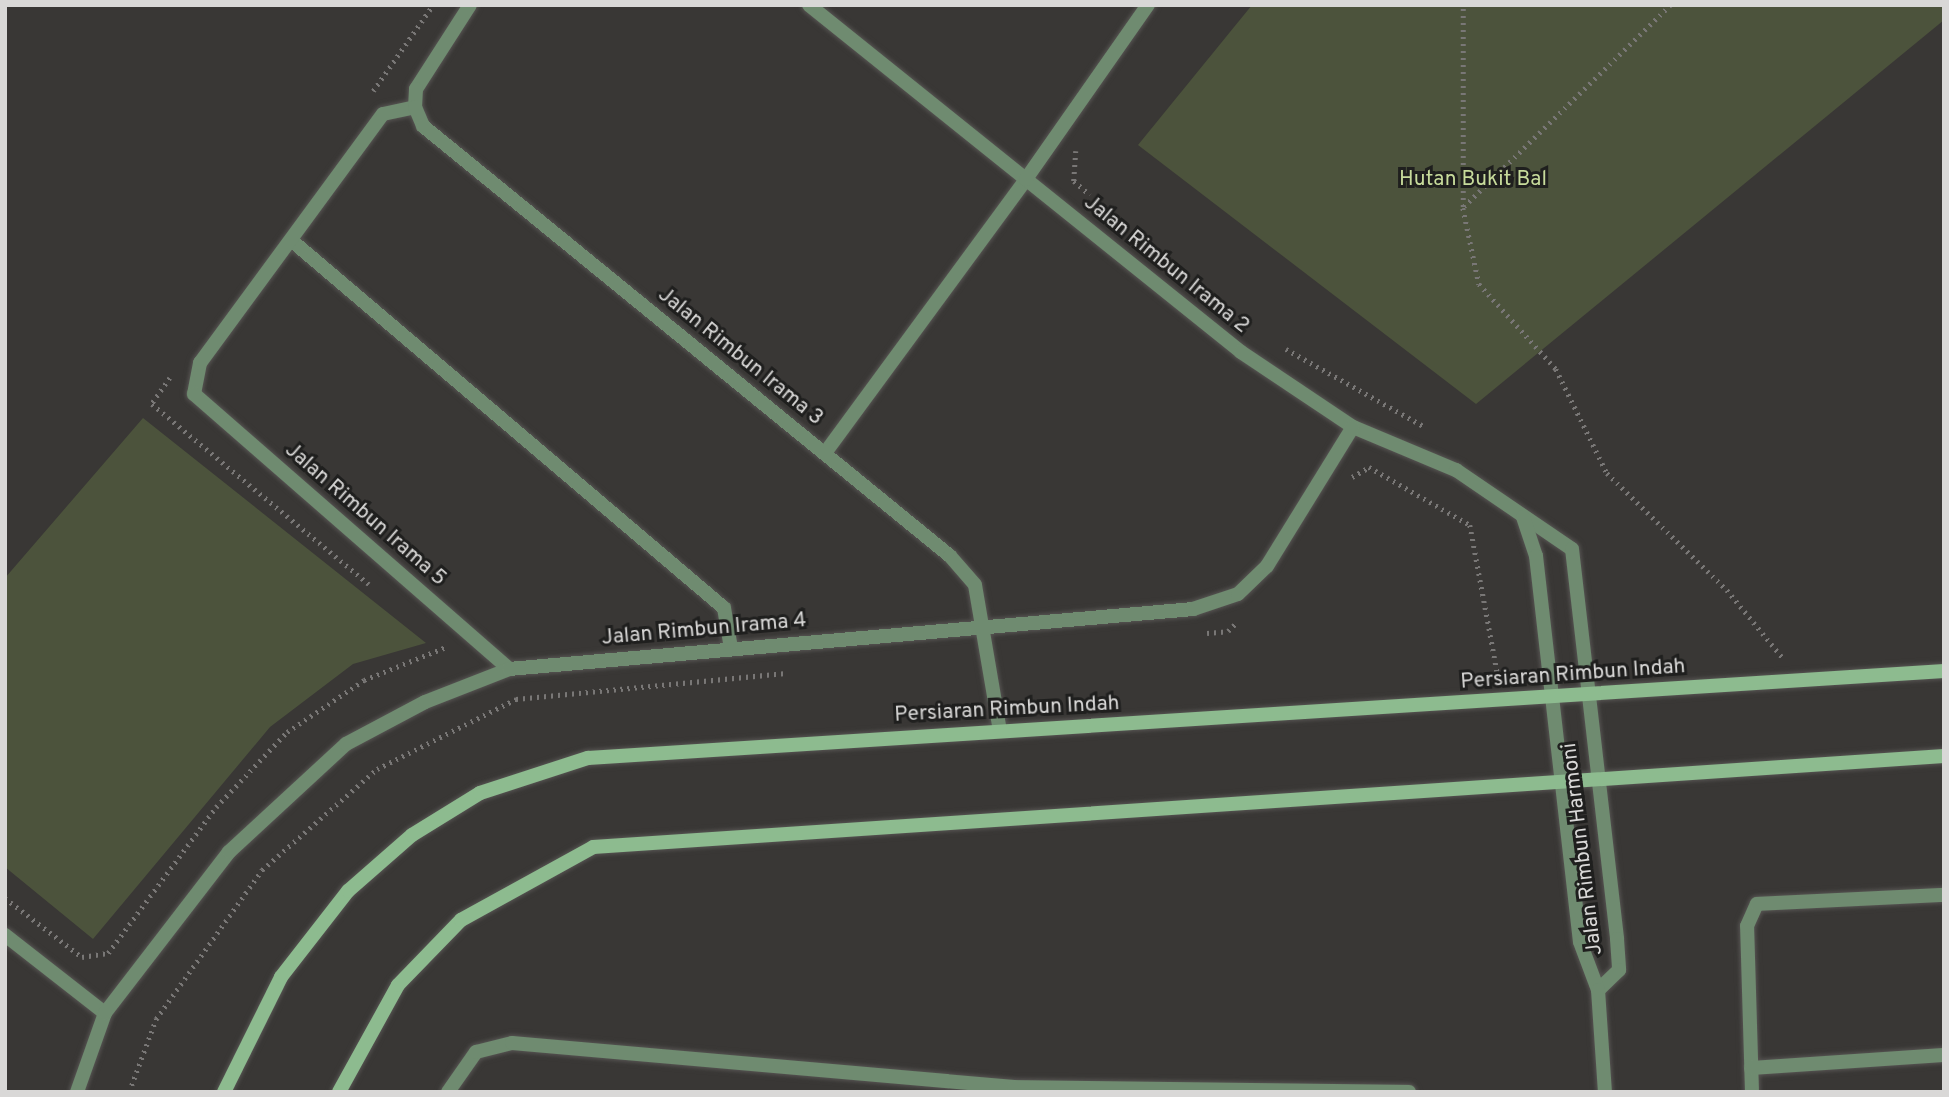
<!DOCTYPE html>
<html>
<head>
<meta charset="utf-8">
<style>
  body { margin:0 }
  #map { position:relative; width:1949px; height:1097px; overflow:hidden; background:#393735; font-family:Overpass,sans-serif }
  div>[style] { position:absolute }
  .green>* { inset:0; background:#4c533c }
  .path>* { height:4.5px; margin-top:-2.25px; transform-origin:0; background:repeating-linear-gradient(90deg,#797776 0 2px,transparent 0 7px) }
  .roads { filter:drop-shadow(0 0 2px #565452) drop-shadow(0 0 2px #565452) }
  .lane>* { height:14px; margin:-7px; padding:0 7px; transform-origin:7px; border-radius:7px; background:#6f8b70 }
  .street>* { height:14px; margin:-7px; padding:0 7px; transform-origin:7px; border-radius:7px; background:#6f8b70 }
  .secondary>* { height:14px; margin:-7px; padding:0 7px; transform-origin:7px; border-radius:7px; background:#8dbb8f }
  span { translate:-50% -50%; white-space:nowrap; text-align:center; line-height:1.15; -webkit-text-stroke:6px #1f1f1e; paint-order:stroke }
  .park-label { font-size:21px; color:#c7db9b }
  .street-label { font-size:21px; color:#d9d8d7 }
  .frame { position:absolute; inset:0; border:7px solid #d9d8d7; pointer-events:none }
</style>
</head>
<body>
<div id="map">
  <div class="green">
    <div style="clip-path:polygon(1252px 5px,1944px 5px,1944px 20px,1476px 404px,1138px 145px)"></div>
    <div style="clip-path:polygon(143px 418px,426px 643px,353px 664px,270px 727px,93px 939px,5px 867px,5px 578px)"></div>
  </div>
  <div class="path">
    <div style="left:1671px;top:5px;width:291px;rotate:135.7deg"></div>
    <div style="left:1463px;top:208px;width:78px;rotate:78.1deg"></div>
    <div style="left:1479px;top:284px;width:115px;rotate:47.8deg"></div>
    <div style="left:1556px;top:369px;width:116px;rotate:63.9deg"></div>
    <div style="left:1607px;top:473px;width:168px;rotate:44.3deg"></div>
    <div style="left:1727px;top:590px;width:87px;rotate:50.6deg"></div>
    <div style="left:373px;top:91px;width:105px;rotate:-55.1deg"></div>
    <div style="left:1076px;top:151px;width:30px;rotate:94deg"></div>
    <div style="left:1074px;top:181px;width:21px;rotate:41deg"></div>
    <div style="left:1463px;top:207px;width:202px;rotate:-90deg"></div>
    <div style="left:1286px;top:349px;width:159px;rotate:29.3deg"></div>
    <div style="left:170px;top:378px;width:32px;rotate:125deg"></div>
    <div style="left:152px;top:404px;width:282px;rotate:39.7deg"></div>
    <div style="left:1352px;top:477px;width:20px;rotate:-30deg"></div>
    <div style="left:1369px;top:467px;width:116px;rotate:29.9deg"></div>
    <div style="left:1470px;top:525px;width:154px;rotate:79.5deg"></div>
    <div style="left:1207px;top:633px;width:21px;rotate:-5deg"></div>
    <div style="left:1228px;top:631px;width:13px;rotate:-45deg"></div>
    <div style="left:5px;top:898px;width:97px;rotate:37.5deg"></div>
    <div style="left:82px;top:957px;width:26px;rotate:-9deg"></div>
    <div style="left:108px;top:953px;width:182px;rotate:-53.5deg"></div>
    <div style="left:216px;top:807px;width:103px;rotate:-46.6deg"></div>
    <div style="left:287px;top:732px;width:93px;rotate:-34deg"></div>
    <div style="left:364px;top:680px;width:88px;rotate:-21.9deg"></div>
    <div style="left:129px;top:1092px;width:78px;rotate:-69.7deg"></div>
    <div style="left:156px;top:1019px;width:183px;rotate:-54.6deg"></div>
    <div style="left:262px;top:870px;width:153px;rotate:-41.3deg"></div>
    <div style="left:377px;top:769px;width:156px;rotate:-26.7deg"></div>
    <div style="left:516px;top:699px;width:269px;rotate:-5.5deg"></div>
  </div>
  <div class="roads">
    <div class="lane">
      <div style="left:291px;top:240px;width:568px;rotate:40.36deg"></div>
      <div style="left:724px;top:608px;width:41px;rotate:80.1deg"></div>
      <div style="left:194px;top:394px;width:32px;rotate:-79deg"></div>
      <div style="left:200px;top:363px;width:309px;rotate:-53.7deg"></div>
      <div style="left:383px;top:114px;width:33px;rotate:-12deg"></div>
      <div style="left:825px;top:453px;width:340px;rotate:-53.7deg"></div>
      <div style="left:1752px;top:1092px;width:166px;rotate:-91.7deg"></div>
      <div style="left:1747px;top:926px;width:24px;rotate:-66deg"></div>
      <div style="left:1757px;top:904px;width:187px;rotate:-2.8deg"></div>
    </div>
    <div class="street">
      <div style="left:470px;top:5px;width:100px;rotate:122.7deg"></div>
      <div style="left:416px;top:89px;width:18px;rotate:93deg"></div>
      <div style="left:415px;top:107px;width:21px;rotate:67deg"></div>
      <div style="left:423px;top:126px;width:680px;rotate:39.21deg"></div>
      <div style="left:950px;top:556px;width:38px;rotate:49deg"></div>
      <div style="left:975px;top:585px;width:148px;rotate:80.3deg"></div>
      <div style="left:809px;top:5px;width:554px;rotate:38.77deg"></div>
      <div style="left:1241px;top:352px;width:135px;rotate:33.8deg"></div>
      <div style="left:1353px;top:427px;width:112px;rotate:22.7deg"></div>
      <div style="left:1456px;top:470px;width:140px;rotate:34.3deg"></div>
      <div style="left:1572px;top:549px;width:393px;rotate:83.4deg"></div>
      <div style="left:1617px;top:939px;width:31px;rotate:86deg"></div>
      <div style="left:1619px;top:970px;width:29px;rotate:136deg"></div>
      <div style="left:1026px;top:179px;width:213px;rotate:-55deg"></div>
      <div style="left:194px;top:394px;width:418px;rotate:41.1deg"></div>
      <div style="left:1523px;top:517px;width:41px;rotate:71.6deg"></div>
      <div style="left:1536px;top:556px;width:388px;rotate:83.5deg"></div>
      <div style="left:1580px;top:942px;width:51px;rotate:69.4deg"></div>
      <div style="left:1598px;top:990px;width:102px;rotate:86.1deg"></div>
      <div style="left:5px;top:935px;width:127px;rotate:38deg"></div>
      <div style="left:1751px;top:1068px;width:193px;rotate:-3.9deg"></div>
      <div style="left:77px;top:1092px;width:84px;rotate:-70.5deg"></div>
      <div style="left:105px;top:1013px;width:203px;rotate:-52.4deg"></div>
      <div style="left:229px;top:852px;width:159px;rotate:-42.7deg"></div>
      <div style="left:346px;top:744px;width:89px;rotate:-28deg"></div>
      <div style="left:425px;top:702px;width:90px;rotate:-21.4deg"></div>
      <div style="left:509px;top:669px;width:687px;rotate:-5.01deg"></div>
      <div style="left:1193px;top:609px;width:47px;rotate:-18.4deg"></div>
      <div style="left:1238px;top:594px;width:40px;rotate:-44deg"></div>
      <div style="left:1267px;top:566px;width:163px;rotate:-58.3deg"></div>
      <div style="left:448px;top:1092px;width:49px;rotate:-55deg"></div>
      <div style="left:476px;top:1052px;width:37px;rotate:-14deg"></div>
      <div style="left:512px;top:1043px;width:504px;rotate:5.01deg"></div>
      <div style="left:1014px;top:1087px;width:395px;rotate:0.7deg"></div>
    </div>
    <div class="secondary">
      <div style="left:224px;top:1092px;width:128px;rotate:-63.6deg"></div>
      <div style="left:281px;top:977px;width:109px;rotate:-52.1deg"></div>
      <div style="left:348px;top:891px;width:85px;rotate:-41.2deg"></div>
      <div style="left:412px;top:835px;width:80px;rotate:-31.7deg"></div>
      <div style="left:480px;top:793px;width:114px;rotate:-18deg"></div>
      <div style="left:588px;top:758px;width:1359px;rotate:-3.67deg"></div>
      <div style="left:339px;top:1092px;width:122px;rotate:-61.1deg"></div>
      <div style="left:398px;top:985px;width:91px;rotate:-45.9deg"></div>
      <div style="left:461px;top:920px;width:151px;rotate:-28.9deg"></div>
      <div style="left:593px;top:847px;width:1354px;rotate:-3.85deg"></div>
    </div>
  </div>
  <div class="park-label">
    <span style="left:1473px;top:180px">Hutan Bukit Bal</span>
  </div>
  <div class="street-label">
    <span style="left:1166px;top:265px;rotate:39deg">Jalan Rimbun Irama 2</span>
    <span style="left:740px;top:357px;rotate:39deg">Jalan Rimbun Irama 3</span>
    <span style="left:365px;top:515px;rotate:41deg">Jalan Rimbun Irama 5</span>
    <span style="left:704px;top:630px;rotate:-5deg">Jalan Rimbun Irama 4</span>
    <span style="left:1573px;top:675px;rotate:-4deg">Persiaran Rimbun Indah</span>
    <span style="left:1007px;top:710px;rotate:-3deg">Persiaran Rimbun Indah</span>
    <span style="left:1583px;top:849px;rotate:-97deg">Jalan Rimbun Harmoni</span>
  </div>
  <div class="frame"></div>
</div>
</body>
</html>
